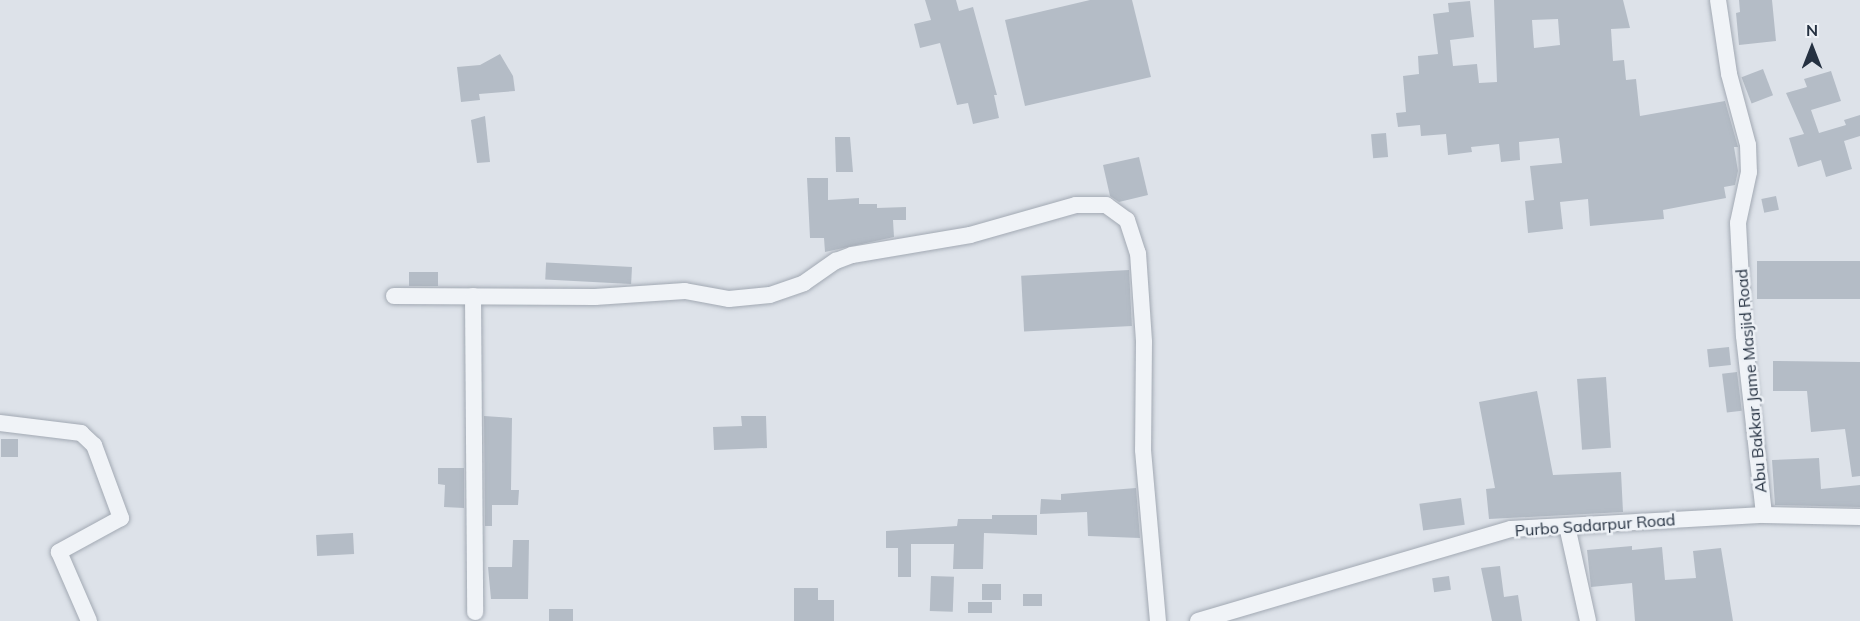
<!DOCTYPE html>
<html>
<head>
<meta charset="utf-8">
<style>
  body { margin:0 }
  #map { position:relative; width:1860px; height:621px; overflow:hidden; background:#dde2e9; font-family:Mulish,sans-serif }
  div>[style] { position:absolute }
  .building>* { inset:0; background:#b4bcc6; transform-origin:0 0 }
  .roads { filter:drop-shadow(0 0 2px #a2a9b3) drop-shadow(0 0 2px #a2a9b3) }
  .minor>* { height:16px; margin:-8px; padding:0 8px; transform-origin:8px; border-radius:8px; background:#f0f3f7 }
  span { translate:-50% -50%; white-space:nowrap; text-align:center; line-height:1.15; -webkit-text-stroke:5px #edf1f6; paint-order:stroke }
  .street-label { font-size:16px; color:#253141 }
  .north { position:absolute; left:1782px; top:18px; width:60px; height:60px; -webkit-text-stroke:4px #edf1f6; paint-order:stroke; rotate:0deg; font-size:16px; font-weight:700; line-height:24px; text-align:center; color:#253141 }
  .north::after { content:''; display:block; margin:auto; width:21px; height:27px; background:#253141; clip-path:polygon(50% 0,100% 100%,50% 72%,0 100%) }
</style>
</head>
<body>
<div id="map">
  <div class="building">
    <div style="clip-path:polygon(925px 0,956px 0,959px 11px,973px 7px,997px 95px,994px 95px,999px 118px,973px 124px,968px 103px,957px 105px,940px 43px,920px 48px,914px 24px,931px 20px)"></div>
    <div style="clip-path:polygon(1090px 0,1132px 0,1151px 77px,1025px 106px,1005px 20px)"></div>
    <div style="clip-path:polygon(evenodd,1494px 0,1623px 0,1630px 28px,1611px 29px,1613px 61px,1624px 60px,1626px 80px,1636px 79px,1640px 116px,1725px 101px,1738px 147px,1734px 147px,1738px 171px,1735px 185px,1724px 187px,1726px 198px,1663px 210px,1664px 219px,1590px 226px,1588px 199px,1560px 202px,1563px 229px,1528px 233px,1525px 201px,1534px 200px,1530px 166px,1562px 163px,1559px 138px,1519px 142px,1520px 160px,1501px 162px,1499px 144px,1471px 147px,1472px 152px,1448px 155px,1446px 134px,1421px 136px,1420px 125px,1398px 127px,1396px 113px,1406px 112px,1403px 76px,1419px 74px,1418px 56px,1438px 54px,1433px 14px,1449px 12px,1448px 3px,1470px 1px,1474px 37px,1450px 40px,1453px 66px,1477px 64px,1479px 83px,1497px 82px,1494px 0,1558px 19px,1560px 45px,1534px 48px,1532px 20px,1558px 19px)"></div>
    <div style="clip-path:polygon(1739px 0,1772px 0,1776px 41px,1739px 45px,1736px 13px,1740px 12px)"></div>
    <div style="clip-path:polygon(500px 54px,513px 76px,515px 91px,479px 94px,480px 100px,461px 102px,457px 67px,480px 65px)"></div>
    <div style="left:1763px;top:69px;width:28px;height:23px;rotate:69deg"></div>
    <div style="clip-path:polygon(1831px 71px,1841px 101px,1811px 110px,1819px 133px,1846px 125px,1844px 120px,1860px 115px,1860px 136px,1844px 141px,1852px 169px,1826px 177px,1821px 160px,1798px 167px,1789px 138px,1804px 134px,1786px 93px,1807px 87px,1804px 79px)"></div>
    <div style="clip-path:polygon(485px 116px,490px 162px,477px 163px,471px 120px)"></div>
    <div style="left:1386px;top:133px;width:24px;height:15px;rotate:85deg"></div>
    <div style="clip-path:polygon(835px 137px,850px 137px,853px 172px,836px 172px)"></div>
    <div style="clip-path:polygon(1139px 157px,1148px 195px,1119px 202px,1110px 196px,1103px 165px)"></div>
    <div style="clip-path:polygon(807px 178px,828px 178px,828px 200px,859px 198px,859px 204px,877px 204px,877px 208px,906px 207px,906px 220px,893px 220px,894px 237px,825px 252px,824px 238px,810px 238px)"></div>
    <div style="left:1776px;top:196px;width:14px;height:15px;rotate:78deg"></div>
    <div style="left:1860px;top:261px;width:38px;height:103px;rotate:90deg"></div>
    <div style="left:632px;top:267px;width:17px;height:86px;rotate:93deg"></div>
    <div style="left:1129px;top:270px;width:56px;height:108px;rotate:87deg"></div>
    <div style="left:409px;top:272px;width:29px;height:14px"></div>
    <div style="left:1729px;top:347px;width:18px;height:22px;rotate:84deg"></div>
    <div style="clip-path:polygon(1773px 361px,1860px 362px,1860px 476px,1852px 477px,1845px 429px,1811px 432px,1807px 391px,1773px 391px)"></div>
    <div style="left:1737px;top:372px;width:39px;height:15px;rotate:83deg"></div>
    <div style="left:1606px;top:377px;width:71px;height:29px;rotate:86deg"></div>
    <div style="clip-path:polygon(1537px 391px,1553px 475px,1621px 472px,1623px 512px,1489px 519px,1486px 489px,1495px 488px,1479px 402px)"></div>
    <div style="clip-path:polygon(484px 416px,512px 418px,511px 490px,519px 490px,518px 505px,492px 505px,492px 526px,485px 526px)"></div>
    <div style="clip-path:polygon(741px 416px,766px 416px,767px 448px,714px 450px,713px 427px,742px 426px)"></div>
    <div style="left:18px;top:439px;width:18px;height:17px;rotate:90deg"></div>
    <div style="clip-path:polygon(1819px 458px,1821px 489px,1860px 485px,1860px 507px,1775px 505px,1772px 460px)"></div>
    <div style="clip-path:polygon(438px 468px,464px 468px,464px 508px,444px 507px,445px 485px,438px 484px)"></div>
    <div style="clip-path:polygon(1136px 488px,1140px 538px,1088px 536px,1087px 512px,1040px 514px,1041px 499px,1061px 500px,1061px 494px)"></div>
    <div style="left:1461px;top:498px;width:27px;height:42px;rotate:82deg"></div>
    <div style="clip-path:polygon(992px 515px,1037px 515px,1037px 535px,984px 533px,983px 569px,953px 569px,954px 544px,911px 544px,911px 577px,898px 577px,898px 548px,886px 548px,886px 531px,957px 526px,958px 519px,992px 519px)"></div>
    <div style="left:353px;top:533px;width:21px;height:37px;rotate:87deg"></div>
    <div style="clip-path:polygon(513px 540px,529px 540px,528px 599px,491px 599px,488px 567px,512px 567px)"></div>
    <div style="clip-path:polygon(1632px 546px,1632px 550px,1662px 547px,1665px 580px,1696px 578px,1693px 551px,1721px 548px,1733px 621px,1635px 621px,1632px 583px,1591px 587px,1587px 550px)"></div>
    <div style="clip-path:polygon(1500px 566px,1504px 597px,1518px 595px,1522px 621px,1492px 621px,1481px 568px)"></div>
    <div style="left:931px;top:576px;width:23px;height:35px;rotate:2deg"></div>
    <div style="left:1449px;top:576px;width:14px;height:17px;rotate:82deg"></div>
    <div style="left:982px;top:584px;width:19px;height:16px"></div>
    <div style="clip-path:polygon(794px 588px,818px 588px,818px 600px,834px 600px,834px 621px,794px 621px)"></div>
    <div style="left:1023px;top:594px;width:19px;height:12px"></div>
    <div style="left:968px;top:602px;width:24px;height:11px"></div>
    <div style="left:549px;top:609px;width:24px;height:12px"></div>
  </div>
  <div class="roads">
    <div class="minor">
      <div style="left:1718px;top:0;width:75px;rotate:81.5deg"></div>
      <div style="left:1729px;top:74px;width:73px;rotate:75deg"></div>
      <div style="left:1748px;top:145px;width:27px;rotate:88deg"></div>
      <div style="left:1749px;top:172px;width:52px;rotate:102.2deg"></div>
      <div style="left:1738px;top:223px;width:113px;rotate:87deg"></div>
      <div style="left:1744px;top:336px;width:180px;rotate:83.6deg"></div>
      <div style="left:394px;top:296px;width:201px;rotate:0.3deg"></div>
      <div style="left:595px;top:297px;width:90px;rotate:-3.8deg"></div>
      <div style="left:685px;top:291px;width:45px;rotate:10.3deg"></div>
      <div style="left:729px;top:299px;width:41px;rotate:-5.6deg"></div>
      <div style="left:770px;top:295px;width:36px;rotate:-19deg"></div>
      <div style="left:804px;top:283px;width:39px;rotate:-35deg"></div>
      <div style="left:836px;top:261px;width:17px;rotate:-21deg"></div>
      <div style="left:852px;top:255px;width:120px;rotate:-9.6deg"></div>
      <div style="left:970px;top:235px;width:110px;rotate:-15.8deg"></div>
      <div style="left:1076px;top:205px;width:30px"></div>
      <div style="left:1106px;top:205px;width:26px;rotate:36deg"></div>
      <div style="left:1127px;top:220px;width:35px;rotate:72deg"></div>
      <div style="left:1138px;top:253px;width:89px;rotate:86.1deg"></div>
      <div style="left:1144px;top:342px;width:108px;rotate:90.5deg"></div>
      <div style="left:1143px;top:450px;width:172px;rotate:85deg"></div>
      <div style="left:473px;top:296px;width:316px;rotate:89.6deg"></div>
      <div style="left:0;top:423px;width:82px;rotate:7deg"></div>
      <div style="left:81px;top:433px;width:18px;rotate:43deg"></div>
      <div style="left:94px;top:445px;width:78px;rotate:69.7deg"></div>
      <div style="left:121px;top:518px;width:71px;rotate:151.3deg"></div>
      <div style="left:59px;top:552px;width:75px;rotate:66.5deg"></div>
      <div style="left:1567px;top:526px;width:97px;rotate:77.5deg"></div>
      <div style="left:1198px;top:621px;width:326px;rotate:-16.4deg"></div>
      <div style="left:1511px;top:529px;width:253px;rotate:-3.2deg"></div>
      <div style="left:1764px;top:515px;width:96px;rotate:1.2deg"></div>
    </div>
  </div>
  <div class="street-label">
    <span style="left:1751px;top:381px;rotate:-95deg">Abu Bakkar Jame Masjid Road</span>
    <span style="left:1595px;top:525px;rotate:-4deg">Purbo Sadarpur Road</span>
  </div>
  <div class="north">N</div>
</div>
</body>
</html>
